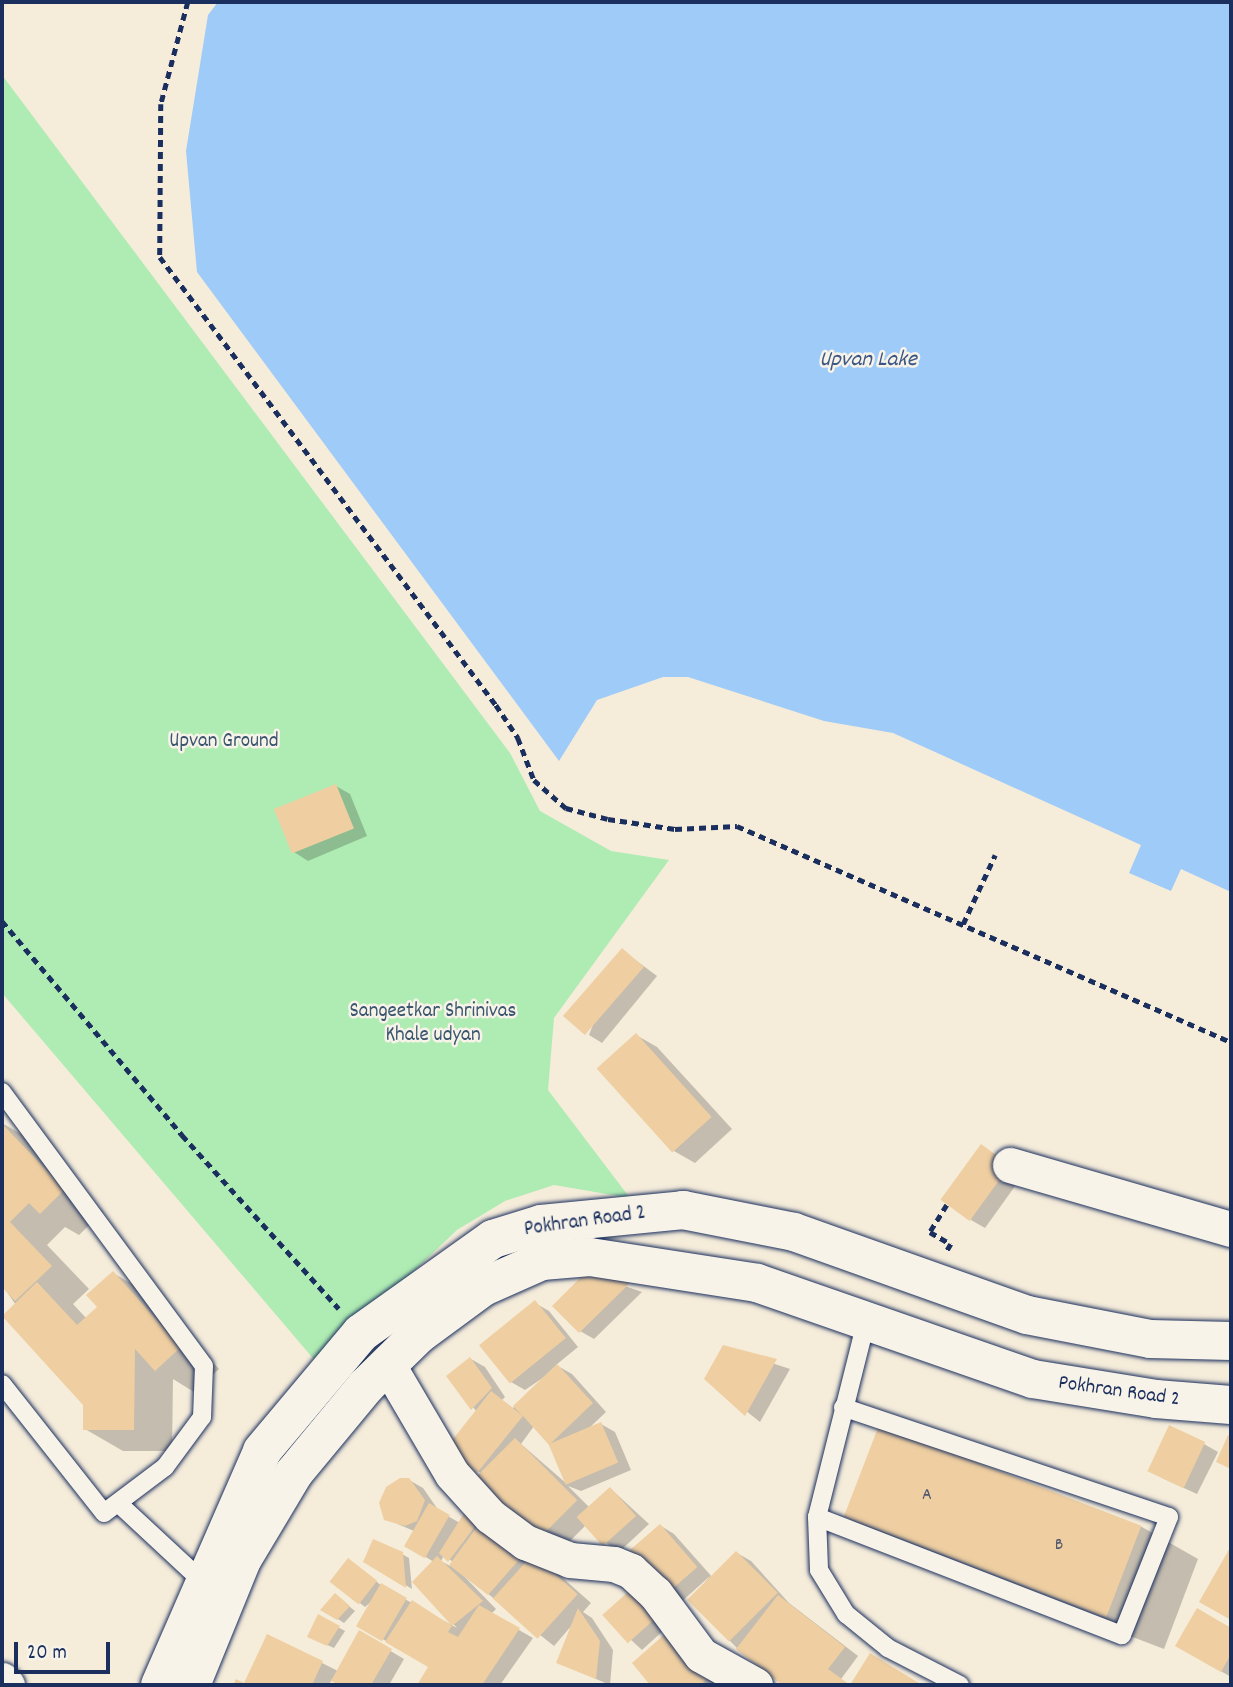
<!DOCTYPE html>
<html>
<head>
<meta charset="utf-8">
<style>
  body { margin:0 }
  #map { position:relative; width:1233px; height:1687px; overflow:hidden; background:#f5ecda; font-family:Dekko,sans-serif }
  div>[style] { position:absolute }
  .green>* { inset:0; background:#afecb3 }
  .water>* { inset:0; background:#9fcbf9 }
  .shadow>* { inset:0; background:#0003 }
  .building>* { inset:0; background:#efcfa1; transform-origin:0 0 }
  .path>* { height:4.5px; margin-top:-2.25px; transform-origin:0; background:repeating-linear-gradient(90deg,#1b2f5e 0 7px,transparent 0 12px) }
  .roads { filter:drop-shadow(0 0 2px #1b2f5e) drop-shadow(0 0 2px #1b2f5e) }
  .lane>* { height:18px; margin:-9px; padding:0 9px; transform-origin:9px; border-radius:9px; background:#f7f3e8 }
  .street>* { height:35px; margin:-17.5px; padding:0 17.5px; transform-origin:17.5px; border-radius:17.5px; background:#f7f3e8 }
  .secondary>* { height:38px; margin:-19px; padding:0 19px; transform-origin:19px; border-radius:19px; background:#f7f3e8 }
  span { translate:-50% -50%; white-space:nowrap; text-align:center; line-height:1.15; -webkit-text-stroke:5px #f7f3e8; paint-order:stroke }
  .number-label { font-size:18px; color:#50576f }
  .number-label span { -webkit-text-stroke-width:0 }
  .park-label { font-size:21px; color:#39556f }
  .street-label { font-size:21px; color:#1b2f5e }
  .water-label { font-size:23px; color:#3c5685; font-style:italic }
  .frame { position:absolute; inset:0; border:4px solid #1b2f5e; pointer-events:none }
  .scale { position:absolute; left:14px; top:1642px; width:96px; height:32px; box-sizing:border-box; border:4px solid #1b2f5e; border-top:0; padding-left:9px; font-size:21px; line-height:24px; white-space:nowrap; color:#1b2f5e; -webkit-text-stroke:5px #f7f3e8; paint-order:stroke }
</style>
</head>
<body>
<div id="map">
  <div class="green">
    <div style="clip-path:polygon(2px 75px,510px 753px,540px 811px,611px 851px,669px 860px,554px 1018px,548px 1090px,630px 1198px,554px 1185px,505px 1201px,457px 1230px,317px 1363px,2px 993px)"></div>
  </div>
  <div class="water">
    <div style="clip-path:polygon(218px 2px,1231px 2px,1231px 892px,1181px 869px,1171px 891px,1129px 873px,1141px 845px,893px 733px,824px 721px,688px 677px,663px 677px,597px 700px,559px 761px,197px 272px,186px 151px,208px 15px)"></div>
  </div>
  <div class="shadow">
    <div style="clip-path:polygon(336px 786px,350px 794px,367px 836px,308px 861px,294px 852px)"></div>
    <div style="clip-path:polygon(622px 950px,657px 976px,602px 1043px,589px 1035px)"></div>
    <div style="clip-path:polygon(636px 1035px,657px 1047px,732px 1129px,695px 1163px,674px 1151px)"></div>
    <div style="clip-path:polygon(2px 1123px,33px 1141px,103px 1212px,79px 1235px,65px 1227px,47px 1245px,89px 1289px,73px 1304px,87px 1319px,100px 1307px,113px 1273px,151px 1295px,219px 1369px,194px 1392px,173px 1379px,172px 1451px,123px 1451px,85px 1429px,85px 1404px,2px 1285px)"></div>
    <div style="clip-path:polygon(981px 1146px,1023px 1175px,985px 1228px,971px 1220px)"></div>
    <div style="clip-path:polygon(587px 1273px,642px 1292px,594px 1339px,580px 1331px)"></div>
    <div style="clip-path:polygon(evenodd,535px 1303px,549px 1311px,578px 1347px,556px 1365px,572px 1374px,606px 1412px,587px 1430px,601px 1424px,615px 1432px,631px 1470px,581px 1491px,568px 1486px,590px 1508px,611px 1489px,649px 1524px,618px 1553px,586px 1525px,560px 1551px,482px 1474px,448px 1448px,477px 1412px,448px 1376px,471px 1359px,485px 1367px,505px 1397px,502px 1400px,513px 1408px,550px 1373px,525px 1390px,511px 1382px,535px 1303px,534px 1426px,550px 1444px,567px 1484px,521px 1444px,534px 1426px)"></div>
    <div style="clip-path:polygon(724px 1347px,790px 1369px,760px 1422px,706px 1379px)"></div>
    <div style="clip-path:polygon(880px 1427px,1142px 1527px,1198px 1559px,1164px 1649px,903px 1549px,846px 1517px)"></div>
    <div style="clip-path:polygon(1204px 1444px,1218px 1452px,1197px 1494px,1162px 1478px)"></div>
    <div style="clip-path:polygon(evenodd,409px 1480px,423px 1488px,439px 1511px,460px 1523px,469px 1509px,547px 1564px,591px 1603px,583px 1612px,592px 1618px,613px 1650px,610px 1685px,559px 1663px,573px 1624px,554px 1646px,458px 1570px,496px 1609px,491px 1614px,533px 1638px,500px 1685px,419px 1685px,430px 1667px,359px 1625px,373px 1600px,365px 1607px,332px 1581px,355px 1564px,383px 1587px,457px 1628px,414px 1582px,434px 1562px,406px 1545px,414px 1531px,386px 1519px,409px 1480px,444px 1555px,453px 1562px,450px 1566px,441px 1561px,444px 1555px)"></div>
    <div style="clip-path:polygon(661px 1526px,674px 1534px,713px 1578px,737px 1553px,751px 1561px,789px 1603px,858px 1656px,841px 1679px,849px 1685px,785px 1685px,738px 1649px,690px 1601px,710px 1576px,680px 1603px,666px 1595px)"></div>
    <div style="clip-path:polygon(402px 1554px,409px 1558px,412px 1589px,366px 1561px)"></div>
    <div style="clip-path:polygon(335px 1595px,355px 1611px,344px 1623px,322px 1609px)"></div>
    <div style="clip-path:polygon(1197px 1611px,1231px 1630px,1231px 1677px,1191px 1654px)"></div>
    <div style="clip-path:polygon(605px 1616px,676px 1619px,642px 1650px)"></div>
    <div style="clip-path:polygon(319px 1617px,345px 1631px,334px 1648px,316px 1640px)"></div>
    <div style="clip-path:polygon(360px 1633px,404px 1659px,389px 1685px,342px 1685px,332px 1679px,329px 1685px,235px 1685px,237px 1681px,245px 1685px,268px 1636px,338px 1671px)"></div>
    <div style="clip-path:polygon(680px 1643px,718px 1685px,652px 1685px,634px 1663px)"></div>
  </div>
  <div class="building">
    <div style="left:336px;top:784px;width:48px;height:67px;rotate:68deg"></div>
    <div style="left:622px;top:948px;width:29px;height:90px;rotate:41deg"></div>
    <div style="left:636px;top:1033px;width:113px;height:53px;rotate:48deg"></div>
    <div style="clip-path:polygon(2px 1124px,65px 1189px,40px 1214px,29px 1203px,10px 1222px,52px 1266px,15px 1301px,2px 1287px)"></div>
    <div style="left:981px;top:1144px;width:36px;height:69px;rotate:36deg"></div>
    <div style="clip-path:polygon(113px 1271px,181px 1347px,155px 1371px,135px 1349px,134px 1430px,83px 1430px,83px 1405px,2px 1316px,37px 1282px,77px 1325px,97px 1307px,86px 1295px)"></div>
    <div style="clip-path:polygon(587px 1271px,630px 1283px,579px 1333px,552px 1306px)"></div>
    <div style="left:535px;top:1300px;width:49px;height:72px;rotate:51deg"></div>
    <div style="clip-path:polygon(723px 1345px,777px 1359px,745px 1416px,704px 1379px)"></div>
    <div style="clip-path:polygon(470px 1357px,492px 1388px,471px 1410px,446px 1376px)"></div>
    <div style="clip-path:polygon(557px 1364px,593px 1403px,549px 1445px,523px 1416px,477px 1473px,446px 1448px,491px 1391px,523px 1416px,513px 1406px)"></div>
    <div style="left:601px;top:1422px;width:44px;height:57px;rotate:67deg"></div>
    <div style="left:879px;top:1425px;width:281px;height:98px;rotate:21deg"></div>
    <div style="left:1169px;top:1425px;width:40px;height:51px;rotate:25deg"></div>
    <div style="clip-path:polygon(1228px 1435px,1231px 1437px,1231px 1469px,1216px 1462px)"></div>
    <div style="left:515px;top:1438px;width:88px;height:56px;rotate:45deg"></div>
    <div style="clip-path:polygon(400px 1478px,409px 1478px,425px 1500px,417px 1521px,405px 1526px,384px 1520px,379px 1503px,386px 1487px)"></div>
    <div style="left:610px;top:1487px;width:39px;height:45px;rotate:48deg"></div>
    <div style="left:429px;top:1503px;width:24px;height:50px;rotate:30deg"></div>
    <div style="clip-path:polygon(468px 1507px,482px 1517px,448px 1562px,439px 1553px)"></div>
    <div style="clip-path:polygon(480px 1523px,525px 1553px,488px 1595px,449px 1565px)"></div>
    <div style="left:660px;top:1524px;width:57px;height:44px;rotate:49deg"></div>
    <div style="clip-path:polygon(373px 1539px,403px 1552px,406px 1588px,363px 1562px)"></div>
    <div style="clip-path:polygon(1231px 1546px,1231px 1620px,1199px 1602px)"></div>
    <div style="left:736px;top:1551px;width:59px;height:69px;rotate:45deg"></div>
    <div style="left:533px;top:1554px;width:60px;height:60px;rotate:42deg"></div>
    <div style="clip-path:polygon(437px 1556px,483px 1601px,452px 1626px,412px 1582px)"></div>
    <div style="left:348px;top:1558px;width:37px;height:30px;rotate:38deg"></div>
    <div style="left:381px;top:1583px;width:30px;height:50px;rotate:30deg"></div>
    <div style="left:638px;top:1583px;width:38px;height:48px;rotate:48deg"></div>
    <div style="clip-path:polygon(335px 1593px,350px 1606px,337px 1620px,320px 1610px)"></div>
    <div style="clip-path:polygon(778px 1595px,845px 1647px,828px 1669px,850px 1685px,870px 1653px,922px 1685px,782px 1685px,736px 1649px)"></div>
    <div style="clip-path:polygon(412px 1600px,452px 1626px,448px 1632px,458px 1637px,479px 1605px,520px 1628px,482px 1685px,417px 1685px,428px 1667px,385px 1642px)"></div>
    <div style="clip-path:polygon(578px 1608px,600px 1641px,596px 1679px,556px 1663px)"></div>
    <div style="clip-path:polygon(1197px 1608px,1231px 1628px,1231px 1654px,1221px 1672px,1175px 1646px)"></div>
    <div style="clip-path:polygon(318px 1614px,340px 1626px,327px 1646px,307px 1637px)"></div>
    <div style="clip-path:polygon(359px 1630px,392px 1649px,371px 1685px,339px 1685px,331px 1681px)"></div>
    <div style="clip-path:polygon(666px 1633px,707px 1678px,701px 1685px,650px 1685px,632px 1663px)"></div>
    <div style="clip-path:polygon(267px 1634px,323px 1661px,312px 1685px,233px 1685px,236px 1679px,244px 1683px)"></div>
  </div>
  <div class="path">
    <div style="left:188px;top:2px;width:106px;rotate:104.8deg"></div>
    <div style="left:161px;top:104px;width:153px;rotate:90.4deg"></div>
    <div style="left:160px;top:257px;width:560px;rotate:53.13deg"></div>
    <div style="left:496px;top:705px;width:40px;rotate:56deg"></div>
    <div style="left:518px;top:738px;width:45px;rotate:69.1deg"></div>
    <div style="left:534px;top:780px;width:43px;rotate:41.2deg"></div>
    <div style="left:566px;top:808px;width:43px;rotate:14.7deg"></div>
    <div style="left:608px;top:819px;width:68px;rotate:8.5deg"></div>
    <div style="left:675px;top:829px;width:62px;rotate:-2.8deg"></div>
    <div style="left:737px;top:826px;width:539px;rotate:23.62deg"></div>
    <div style="left:2px;top:921px;width:280px;rotate:49.9deg"></div>
    <div style="left:182px;top:1135px;width:234px;rotate:47.9deg"></div>
    <div style="left:963px;top:924px;width:76px;rotate:-65.1deg"></div>
    <div style="left:947px;top:1205px;width:32px;rotate:122deg"></div>
    <div style="left:930px;top:1232px;width:24px;rotate:30deg"></div>
    <div style="left:951px;top:1244px;width:8px;rotate:120deg"></div>
  </div>
  <div class="roads">
    <div class="lane">
      <div style="left:2px;top:1092px;width:340px;rotate:53.6deg"></div>
      <div style="left:204px;top:1366px;width:51px;rotate:92.2deg"></div>
      <div style="left:202px;top:1417px;width:62px;rotate:126.5deg"></div>
      <div style="left:165px;top:1467px;width:76px;rotate:143deg"></div>
      <div style="left:104px;top:1513px;width:164px;rotate:-128.3deg"></div>
      <div style="left:866px;top:1322px;width:201px;rotate:104.1deg"></div>
      <div style="left:817px;top:1517px;width:53px;rotate:87.8deg"></div>
      <div style="left:819px;top:1570px;width:52px;rotate:58.5deg"></div>
      <div style="left:846px;top:1614px;width:54px;rotate:39deg"></div>
      <div style="left:888px;top:1648px;width:81px;rotate:27.2deg"></div>
      <div style="left:118px;top:1503px;width:117px;rotate:42.9deg"></div>
      <div style="left:817px;top:1517px;width:327px;rotate:21.2deg"></div>
      <div style="left:1122px;top:1635px;width:127px;rotate:-68.3deg"></div>
      <div style="left:1169px;top:1517px;width:344px;rotate:-161.4deg"></div>
    </div>
    <div class="street">
      <div style="left:1010px;top:1165px;width:230px;rotate:16.2deg"></div>
      <div style="left:388px;top:1365px;width:126px;rotate:59.6deg"></div>
      <div style="left:452px;top:1474px;width:57px;rotate:47.9deg"></div>
      <div style="left:490px;top:1516px;width:44px;rotate:36.6deg"></div>
      <div style="left:525px;top:1542px;width:48px;rotate:21.8deg"></div>
      <div style="left:570px;top:1560px;width:44px;rotate:5.2deg"></div>
      <div style="left:614px;top:1564px;width:18px;rotate:22deg"></div>
      <div style="left:631px;top:1571px;width:33px;rotate:43deg"></div>
      <div style="left:655px;top:1593px;width:77px;rotate:53.4deg"></div>
      <div style="left:701px;top:1655px;width:62px;rotate:29.1deg"></div>
      <div style="left:2px;top:1680px;width:7px;rotate:45deg"></div>
    </div>
    <div class="secondary">
      <div style="left:160px;top:1685px;width:255px;rotate:-66.4deg"></div>
      <div style="left:262px;top:1451px;width:154px;rotate:-50deg"></div>
      <div style="left:361px;top:1333px;width:162px;rotate:-35.5deg"></div>
      <div style="left:493px;top:1239px;width:50px;rotate:-17.4deg"></div>
      <div style="left:541px;top:1224px;width:143px;rotate:-5.6deg"></div>
      <div style="left:683px;top:1210px;width:113px;rotate:11.2deg"></div>
      <div style="left:794px;top:1232px;width:247px;rotate:19.6deg"></div>
      <div style="left:1027px;top:1315px;width:125px;rotate:11deg"></div>
      <div style="left:1150px;top:1339px;width:81px;rotate:1.4deg"></div>
      <div style="left:191px;top:1685px;width:135px;rotate:-67.8deg"></div>
      <div style="left:242px;top:1560px;width:101px;rotate:-59.1deg"></div>
      <div style="left:294px;top:1473px;width:113px;rotate:-50.4deg"></div>
      <div style="left:366px;top:1386px;width:73px;rotate:-44.4deg"></div>
      <div style="left:418px;top:1335px;width:81px;rotate:-36.4deg"></div>
      <div style="left:483px;top:1287px;width:64px;rotate:-23.8deg"></div>
      <div style="left:542px;top:1261px;width:48px;rotate:-4.8deg"></div>
      <div style="left:590px;top:1257px;width:169px;rotate:8.8deg"></div>
      <div style="left:757px;top:1283px;width:292px;rotate:19.2deg"></div>
      <div style="left:1033px;top:1379px;width:125px;rotate:9.2deg"></div>
      <div style="left:1156px;top:1399px;width:75px;rotate:4.6deg"></div>
    </div>
  </div>
  <div class="number-label">
    <span style="left:927px;top:1496px">A</span>
    <span style="left:1059px;top:1546px">B</span>
  </div>
  <div class="park-label">
    <span style="left:224px;top:742px">Upvan Ground</span>
    <span style="left:433px;top:1024px">Sangeetkar Shrinivas<br>Khale udyan</span>
  </div>
  <div class="street-label">
    <span style="left:585px;top:1222px;rotate:-8deg">Pokhran Road 2</span>
    <span style="left:1119px;top:1392px;rotate:8deg">Pokhran Road 2</span>
  </div>
  <div class="water-label">
    <span style="left:868px;top:361px">Upvan Lake</span>
  </div>
  <div class="frame"></div>
  <div class="scale">20 m</div>
</div>
</body>
</html>
